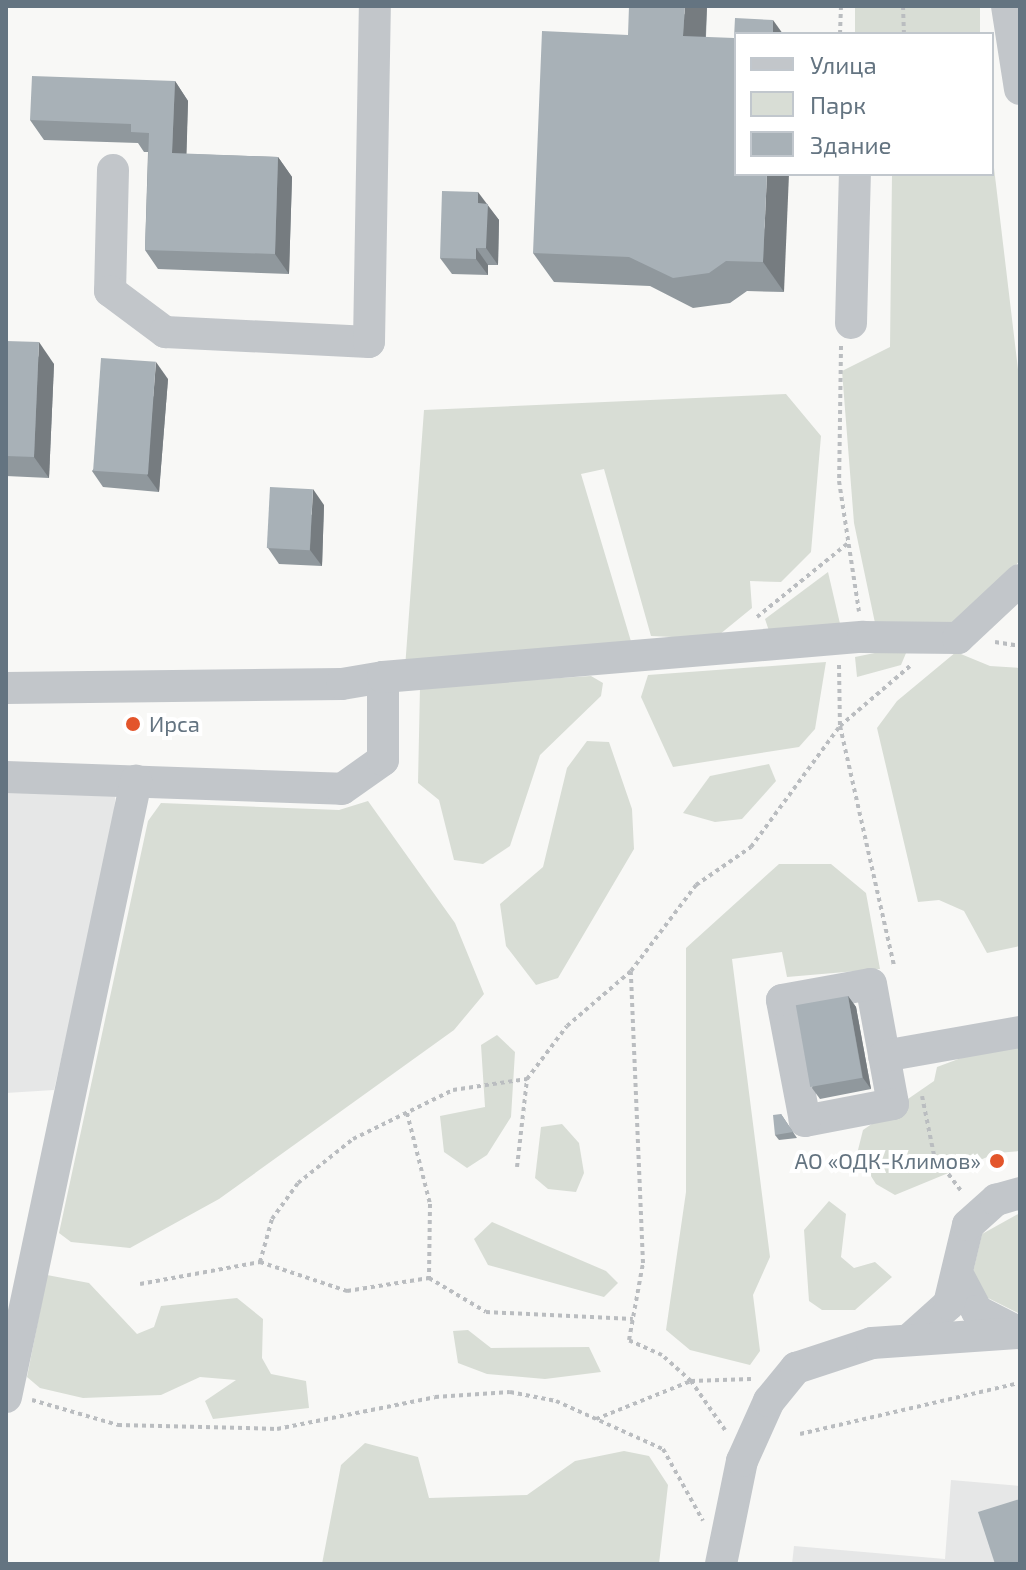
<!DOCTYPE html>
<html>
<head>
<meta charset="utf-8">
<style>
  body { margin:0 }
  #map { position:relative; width:1026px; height:1570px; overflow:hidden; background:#f8f8f6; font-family:"Exo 2",sans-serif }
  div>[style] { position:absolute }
  .built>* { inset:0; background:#e6e7e7 }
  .green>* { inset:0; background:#d8ddd5; transform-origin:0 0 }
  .path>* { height:4px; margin-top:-2px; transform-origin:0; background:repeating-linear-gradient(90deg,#babdc0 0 4px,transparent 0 8px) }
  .minor>* { height:32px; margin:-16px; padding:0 16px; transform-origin:16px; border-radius:16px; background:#c2c6ca }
  .wall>* { inset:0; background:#90989d }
  .shaded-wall>* { inset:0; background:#767c80 }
  .building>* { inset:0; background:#a8b1b7; transform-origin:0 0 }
  .dots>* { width:22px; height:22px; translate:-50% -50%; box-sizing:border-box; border:4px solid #fff; border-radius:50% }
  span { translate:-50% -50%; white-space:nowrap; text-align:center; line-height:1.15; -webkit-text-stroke:8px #fff; paint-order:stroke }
  .poi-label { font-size:22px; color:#647481 }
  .left { translate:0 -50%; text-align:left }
  .right { translate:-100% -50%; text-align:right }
  .frame { position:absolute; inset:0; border:8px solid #647481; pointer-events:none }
  .legend { position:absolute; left:734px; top:32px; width:260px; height:144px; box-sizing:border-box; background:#fff; border:2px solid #c1c7cd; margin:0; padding:10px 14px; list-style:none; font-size:24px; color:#647481 }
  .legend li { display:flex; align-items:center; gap:16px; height:40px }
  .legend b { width:40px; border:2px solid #c1c7cd }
</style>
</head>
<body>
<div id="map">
  <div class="built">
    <div style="clip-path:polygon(6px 786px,116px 788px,112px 839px,54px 1090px,6px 1093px)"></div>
    <div style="clip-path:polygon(951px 1480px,1020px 1486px,1020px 1564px,792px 1564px,794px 1546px,945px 1559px)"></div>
  </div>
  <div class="green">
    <div style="left:855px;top:6px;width:125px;height:28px"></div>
    <div style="clip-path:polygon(992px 151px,1020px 386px,1020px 560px,980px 609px,941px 629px,875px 623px,854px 523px,842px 371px,890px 347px,892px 174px,992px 174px)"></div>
    <div style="clip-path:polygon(786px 394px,821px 436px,811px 552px,781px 582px,750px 581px,752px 608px,714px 639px,651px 636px,604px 469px,581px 474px,633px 648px,405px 668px,424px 410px)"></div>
    <div style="clip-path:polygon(828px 572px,841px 628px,771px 637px,765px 619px)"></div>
    <div style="clip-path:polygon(909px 646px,901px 665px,857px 677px,855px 657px)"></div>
    <div style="clip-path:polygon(956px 652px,990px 666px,1020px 668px,1020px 946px,987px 953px,964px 911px,939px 900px,918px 902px,877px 728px,897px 701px)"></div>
    <div style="clip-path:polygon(826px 662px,815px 729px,799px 747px,673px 767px,641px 697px,648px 675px)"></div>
    <div style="clip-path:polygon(591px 676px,603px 683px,601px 696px,540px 755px,510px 846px,483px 864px,454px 860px,439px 800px,418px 783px,420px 687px)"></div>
    <div style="clip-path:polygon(587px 741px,609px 742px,632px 809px,634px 849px,558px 978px,536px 985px,506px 946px,500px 904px,543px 867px,567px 768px)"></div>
    <div style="clip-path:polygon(769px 764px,776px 781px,742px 819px,715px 822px,683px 813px,710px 776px)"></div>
    <div style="clip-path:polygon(368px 801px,455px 923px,484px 994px,454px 1030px,219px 1199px,130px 1248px,71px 1242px,59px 1233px,148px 821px,161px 803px,339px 810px)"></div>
    <div style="clip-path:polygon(779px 864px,831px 864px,866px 893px,880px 969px,787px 977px,782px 952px,732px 959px,770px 1257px,753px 1295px,760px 1351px,750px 1365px,690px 1350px,666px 1330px,686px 1192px,686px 948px)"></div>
    <div style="clip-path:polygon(497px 1035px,515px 1052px,511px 1117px,487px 1155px,467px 1168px,444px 1152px,440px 1116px,485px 1107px,481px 1045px)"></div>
    <div style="clip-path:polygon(1020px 1036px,1020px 1151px,997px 1153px,895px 1195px,876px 1184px,857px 1154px,863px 1130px,934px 1081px,937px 1067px)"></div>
    <div style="clip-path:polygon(562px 1124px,579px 1143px,584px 1173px,576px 1192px,548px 1189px,535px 1178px,541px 1127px)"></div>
    <div style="clip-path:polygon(829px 1201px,846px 1214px,841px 1257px,854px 1268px,875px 1262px,892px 1277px,855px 1310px,822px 1310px,809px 1301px,804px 1230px)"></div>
    <div style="clip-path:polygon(1020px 1213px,1020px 1314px,986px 1297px,973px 1272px,982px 1234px)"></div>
    <div style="clip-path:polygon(492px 1222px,606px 1271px,618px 1283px,604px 1297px,488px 1265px,474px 1239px)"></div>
    <div style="clip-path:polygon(47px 1275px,89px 1283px,137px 1334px,154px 1327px,161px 1306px,237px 1298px,263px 1319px,262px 1358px,271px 1374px,306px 1381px,309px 1408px,213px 1419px,205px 1401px,236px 1380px,200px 1377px,161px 1395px,83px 1398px,40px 1388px,27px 1377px)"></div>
    <div style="clip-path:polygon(468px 1330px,491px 1348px,589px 1347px,601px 1372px,545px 1379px,487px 1374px,458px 1363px,453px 1331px)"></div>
    <div style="clip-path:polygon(365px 1443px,418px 1457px,429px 1498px,527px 1495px,575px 1461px,624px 1451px,649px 1456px,668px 1485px,659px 1564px,322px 1564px,341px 1465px)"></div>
  </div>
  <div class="path">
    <div style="left:903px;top:6px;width:28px;rotate:88deg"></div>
    <div style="left:840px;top:34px;width:28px;rotate:-88deg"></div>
    <div style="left:841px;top:346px;width:135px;rotate:90.8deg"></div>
    <div style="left:839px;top:481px;width:132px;rotate:81.3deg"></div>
    <div style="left:757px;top:617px;width:117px;rotate:-39.1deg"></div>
    <div style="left:995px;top:642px;width:25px;rotate:9deg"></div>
    <div style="left:839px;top:665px;width:61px;rotate:89.1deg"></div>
    <div style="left:840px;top:726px;width:246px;rotate:77.3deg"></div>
    <div style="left:922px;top:1096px;width:60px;rotate:78.5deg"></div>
    <div style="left:934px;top:1155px;width:46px;rotate:52.9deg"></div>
    <div style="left:407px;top:1113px;width:94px;rotate:75.8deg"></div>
    <div style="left:430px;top:1204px;width:74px;rotate:90.8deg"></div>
    <div style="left:517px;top:1167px;width:89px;rotate:-83.5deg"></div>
    <div style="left:260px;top:1262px;width:45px;rotate:-74.4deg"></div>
    <div style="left:272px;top:1219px;width:44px;rotate:-54.2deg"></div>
    <div style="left:298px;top:1183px;width:70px;rotate:-38.7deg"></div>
    <div style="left:353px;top:1139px;width:111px;rotate:-26.1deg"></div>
    <div style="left:453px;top:1090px;width:75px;rotate:-8.5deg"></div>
    <div style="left:527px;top:1079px;width:66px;rotate:-53deg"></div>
    <div style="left:567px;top:1026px;width:84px;rotate:-40.7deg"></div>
    <div style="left:140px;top:1284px;width:122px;rotate:-10.4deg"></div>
    <div style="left:260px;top:1262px;width:92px;rotate:18.4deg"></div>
    <div style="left:347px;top:1291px;width:83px;rotate:-9deg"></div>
    <div style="left:429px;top:1278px;width:66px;rotate:30.8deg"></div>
    <div style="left:486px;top:1312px;width:147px;rotate:2.7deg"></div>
    <div style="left:32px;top:1400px;width:90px;rotate:16.2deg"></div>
    <div style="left:118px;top:1425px;width:159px;rotate:1.4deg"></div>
    <div style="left:277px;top:1429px;width:161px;rotate:-11.4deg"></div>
    <div style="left:435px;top:1397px;width:75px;rotate:-3.8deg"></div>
    <div style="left:510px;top:1392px;width:47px;rotate:11.1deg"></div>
    <div style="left:556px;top:1401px;width:117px;rotate:24.2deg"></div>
    <div style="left:663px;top:1449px;width:82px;rotate:60.9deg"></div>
    <div style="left:596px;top:1419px;width:102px;rotate:-21.8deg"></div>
    <div style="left:691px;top:1381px;width:60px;rotate:-1.9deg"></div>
    <div style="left:725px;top:1430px;width:60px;rotate:-124.8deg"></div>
    <div style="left:691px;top:1381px;width:39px;rotate:-138deg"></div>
    <div style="left:662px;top:1355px;width:36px;rotate:-156deg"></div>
    <div style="left:629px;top:1340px;width:78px;rotate:-79.7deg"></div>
    <div style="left:643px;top:1263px;width:292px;rotate:-92.4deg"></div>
    <div style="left:631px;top:971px;width:108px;rotate:-52.9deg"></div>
    <div style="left:696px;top:885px;width:67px;rotate:-34.6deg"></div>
    <div style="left:751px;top:847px;width:150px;rotate:-53.7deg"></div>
    <div style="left:840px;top:726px;width:92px;rotate:-40.6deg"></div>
    <div style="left:800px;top:1434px;width:226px;rotate:-13.1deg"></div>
  </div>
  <div class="minor">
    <div style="left:1007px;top:6px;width:84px;rotate:81.1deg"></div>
    <div style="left:113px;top:170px;width:121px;rotate:91.4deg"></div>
    <div style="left:110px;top:291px;width:69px;rotate:36.7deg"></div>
    <div style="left:165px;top:332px;width:204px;rotate:2.8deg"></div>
    <div style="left:369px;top:342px;width:336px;rotate:-89deg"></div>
    <div style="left:851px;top:323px;width:149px;rotate:-88.5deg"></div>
    <div style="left:6px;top:688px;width:336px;rotate:-0.7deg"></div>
    <div style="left:342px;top:684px;width:42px;rotate:-9.7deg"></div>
    <div style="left:6px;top:777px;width:336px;rotate:2deg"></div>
    <div style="left:342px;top:789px;width:50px;rotate:-35.3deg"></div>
    <div style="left:383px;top:760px;width:83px;rotate:-90deg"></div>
    <div style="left:383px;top:677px;width:482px;rotate:-4.8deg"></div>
    <div style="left:863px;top:637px;width:95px;rotate:0.6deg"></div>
    <div style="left:958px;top:638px;width:85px;rotate:-43.1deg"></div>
    <div style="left:871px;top:984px;width:122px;rotate:79.6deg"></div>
    <div style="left:893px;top:1104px;width:90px;rotate:169.1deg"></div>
    <div style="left:805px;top:1121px;width:123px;rotate:-100.8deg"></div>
    <div style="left:782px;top:1000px;width:90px;rotate:-10.2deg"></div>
    <div style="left:884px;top:1056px;width:138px;rotate:-10deg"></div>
    <div style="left:958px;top:1275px;width:41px;rotate:62.2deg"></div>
    <div style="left:977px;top:1311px;width:48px;rotate:27.1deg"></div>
    <div style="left:910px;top:1339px;width:52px;rotate:-41.9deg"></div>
    <div style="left:949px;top:1304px;width:81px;rotate:-76.5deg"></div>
    <div style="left:968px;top:1225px;width:38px;rotate:-42deg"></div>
    <div style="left:996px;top:1200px;width:25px;rotate:-16deg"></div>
    <div style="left:6px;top:1397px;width:630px;rotate:-78.08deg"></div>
    <div style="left:721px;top:1564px;width:105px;rotate:-78.5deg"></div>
    <div style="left:742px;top:1461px;width:66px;rotate:-65.8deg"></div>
    <div style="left:769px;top:1401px;width:43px;rotate:-50.7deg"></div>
    <div style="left:796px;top:1368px;width:80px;rotate:-18.2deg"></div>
    <div style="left:872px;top:1343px;width:148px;rotate:-3.9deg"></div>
  </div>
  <div class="wall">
    <div style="clip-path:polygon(707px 6px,706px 37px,784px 292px,747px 291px,730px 303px,693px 308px,650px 286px,554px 282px,533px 253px,628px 35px)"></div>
    <div style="clip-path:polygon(175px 81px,188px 101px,186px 154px,278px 157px,292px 177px,289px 274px,158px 269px,145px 250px,148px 152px,144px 152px,138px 143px,44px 140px,30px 120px)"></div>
    <div style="clip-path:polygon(486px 204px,499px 220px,498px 265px,488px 265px,488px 275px,452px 274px,440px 258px)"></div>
    <div style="clip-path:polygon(6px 341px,54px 364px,49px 478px,6px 476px)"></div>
    <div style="clip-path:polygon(168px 379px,159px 492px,103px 487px,92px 471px)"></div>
    <div style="clip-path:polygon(324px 505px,322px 566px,279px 564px,268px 548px)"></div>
    <div style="clip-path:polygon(848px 996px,856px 1007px,871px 1089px,820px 1099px,812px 1088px)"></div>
    <div style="clip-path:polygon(781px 1114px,797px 1138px,779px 1140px,775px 1135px)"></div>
  </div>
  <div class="shaded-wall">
    <div style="clip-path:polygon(685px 6px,707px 6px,704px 66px,683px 36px)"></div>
    <div style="clip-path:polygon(773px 20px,783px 34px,773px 34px)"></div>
    <div style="clip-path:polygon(175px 81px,188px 101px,186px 173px,172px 153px)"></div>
    <div style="clip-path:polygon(278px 157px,292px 177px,289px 274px,275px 254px)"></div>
    <div style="clip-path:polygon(767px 174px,789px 174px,784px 292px,763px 262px)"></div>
    <div style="clip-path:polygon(478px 192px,499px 220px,498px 265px,486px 248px,478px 203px)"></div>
    <div style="clip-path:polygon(476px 248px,488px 265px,488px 275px,476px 259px)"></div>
    <div style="clip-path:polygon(39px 342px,54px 364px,49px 478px,34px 457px)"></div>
    <div style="clip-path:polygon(156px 362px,168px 379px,159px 492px,147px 475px)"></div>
    <div style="clip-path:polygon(313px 489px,324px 505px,322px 566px,310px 550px)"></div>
    <div style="clip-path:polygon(848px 996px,856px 1007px,871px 1089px,863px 1078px)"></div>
  </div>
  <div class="building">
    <div style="clip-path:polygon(629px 6px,685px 6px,683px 36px,734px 38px,735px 18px,773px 20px,773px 34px,736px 34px,736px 174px,767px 174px,763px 262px,726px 261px,709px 273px,673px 278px,629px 257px,533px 253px,542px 31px,628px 35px)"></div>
    <div style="clip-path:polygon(32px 76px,175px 81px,172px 153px,278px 157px,275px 254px,145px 250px,149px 133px,131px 132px,131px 124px,30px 120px)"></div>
    <div style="clip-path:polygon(442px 191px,478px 192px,478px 203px,488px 204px,486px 248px,476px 248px,476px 259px,440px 258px)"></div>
    <div style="clip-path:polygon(6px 341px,39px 342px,34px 457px,6px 456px)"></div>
    <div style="left:101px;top:358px;width:55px;height:113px;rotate:4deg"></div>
    <div style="left:270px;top:487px;width:43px;height:61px;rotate:3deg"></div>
    <div style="left:848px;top:996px;width:83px;height:53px;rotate:80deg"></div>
    <div style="clip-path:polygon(781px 1114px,793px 1132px,775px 1135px,773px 1115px)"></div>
    <div style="clip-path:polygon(1020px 1499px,1020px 1564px,995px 1564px,978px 1512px)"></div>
  </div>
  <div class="dots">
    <div style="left:133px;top:724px;background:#e3552b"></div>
    <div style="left:997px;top:1161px;background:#e3552b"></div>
  </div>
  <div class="poi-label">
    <span class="left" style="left:149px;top:724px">Ирса</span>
    <span class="right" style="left:981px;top:1161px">АО «ОДК-Климов»</span>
  </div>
  <div class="frame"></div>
  <ul class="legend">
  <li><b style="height:10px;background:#c2c6ca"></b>Улица</li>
  <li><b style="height:22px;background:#d8ddd5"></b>Парк</li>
  <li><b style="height:22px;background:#a8b1b7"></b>Здание</li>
  </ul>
</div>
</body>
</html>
